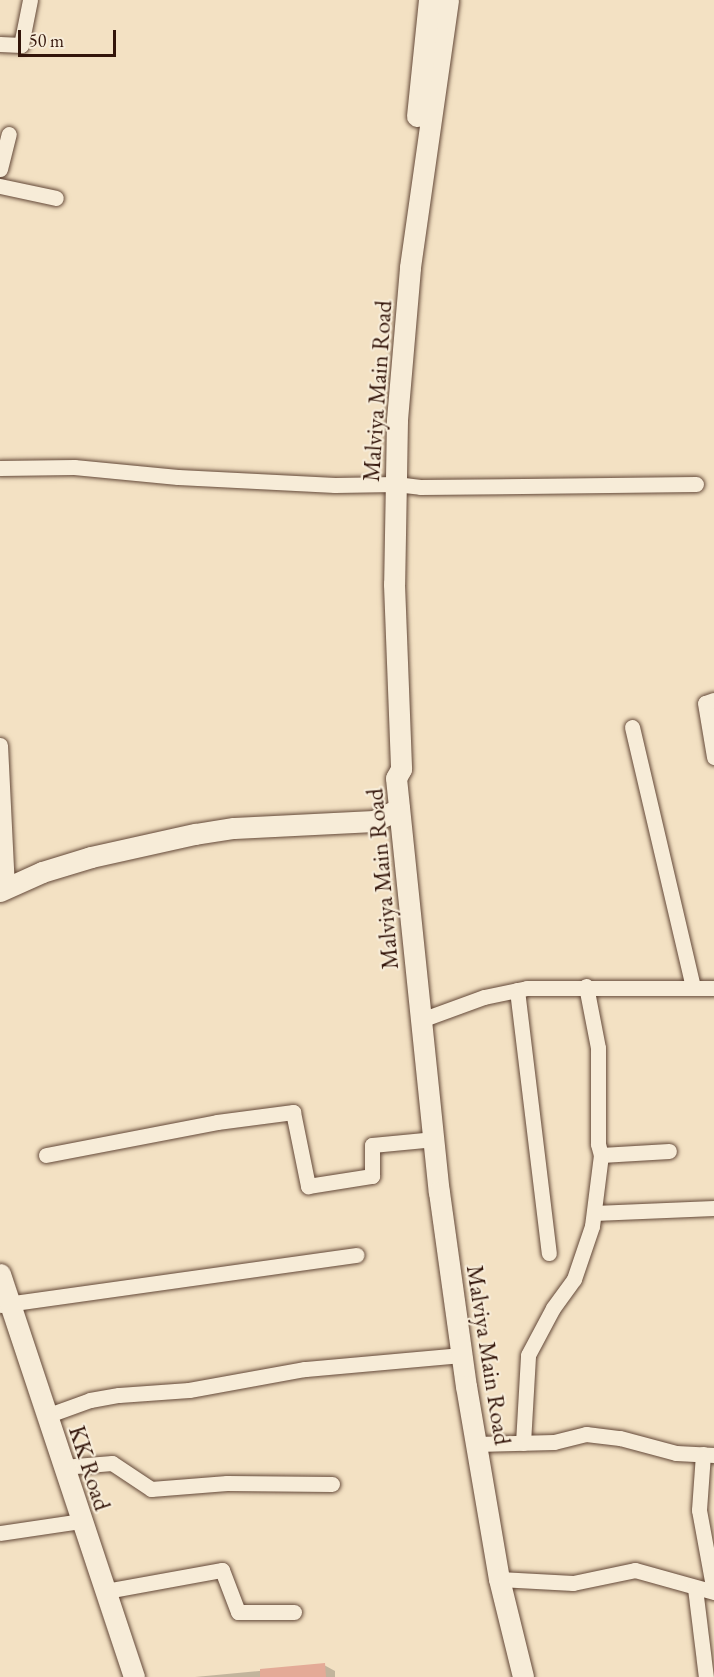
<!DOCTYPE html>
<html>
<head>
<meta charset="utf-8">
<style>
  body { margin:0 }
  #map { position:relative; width:714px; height:1677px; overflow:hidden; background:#f3e1c3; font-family:"EB Garamond",serif }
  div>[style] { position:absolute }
  .shadow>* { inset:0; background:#0003 }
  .building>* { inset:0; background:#e4aa97 }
  .roads { filter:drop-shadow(0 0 2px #634838) drop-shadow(0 0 2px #634838) }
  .street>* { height:15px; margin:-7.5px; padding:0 7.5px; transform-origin:7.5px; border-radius:7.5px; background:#f7ecd8 }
  .secondary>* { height:21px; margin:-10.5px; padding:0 10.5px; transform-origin:10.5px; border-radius:10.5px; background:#f7ecd8 }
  span { translate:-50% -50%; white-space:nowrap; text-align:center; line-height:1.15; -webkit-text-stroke:4.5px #f7ecd8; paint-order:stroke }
  .street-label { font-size:24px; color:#33150a }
  .scale { position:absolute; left:18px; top:30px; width:98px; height:27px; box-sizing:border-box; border:3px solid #33150a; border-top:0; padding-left:8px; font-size:18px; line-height:21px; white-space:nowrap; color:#33150a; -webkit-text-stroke:4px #f7ecd8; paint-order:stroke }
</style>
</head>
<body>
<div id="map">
  <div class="shadow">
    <div style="clip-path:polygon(324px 1665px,335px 1671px,335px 1677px,195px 1677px)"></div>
  </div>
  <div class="building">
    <div style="clip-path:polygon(325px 1663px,326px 1677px,260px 1677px,260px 1669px)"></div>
  </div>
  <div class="roads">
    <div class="street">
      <div style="left:0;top:44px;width:21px;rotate:3deg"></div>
      <div style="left:21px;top:45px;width:46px;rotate:-78.7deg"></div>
      <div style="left:0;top:169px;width:36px;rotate:-76deg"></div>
      <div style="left:0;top:186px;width:57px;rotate:12.1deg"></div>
      <div style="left:0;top:468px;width:74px;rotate:-0.8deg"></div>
      <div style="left:74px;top:467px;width:104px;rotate:5.5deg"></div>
      <div style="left:178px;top:477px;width:157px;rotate:2.9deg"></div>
      <div style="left:335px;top:485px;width:61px;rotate:-0.9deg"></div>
      <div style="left:396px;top:484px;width:24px;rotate:7deg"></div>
      <div style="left:420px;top:487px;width:276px;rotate:-0.6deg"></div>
      <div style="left:714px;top:700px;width:9px;rotate:162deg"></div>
      <div style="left:705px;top:703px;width:55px;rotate:80.5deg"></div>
      <div style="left:632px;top:727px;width:267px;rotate:76.8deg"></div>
      <div style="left:0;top:745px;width:143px;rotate:87.2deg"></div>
      <div style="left:586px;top:986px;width:63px;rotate:79deg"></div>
      <div style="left:598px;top:1048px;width:96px;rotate:90deg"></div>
      <div style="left:598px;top:1144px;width:11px;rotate:75deg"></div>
      <div style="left:601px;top:1155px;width:68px;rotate:-3.4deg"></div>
      <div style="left:517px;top:990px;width:265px;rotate:83.1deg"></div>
      <div style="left:421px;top:1020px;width:67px;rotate:-20.1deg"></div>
      <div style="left:484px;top:997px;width:44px;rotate:-11.8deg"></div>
      <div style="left:527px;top:988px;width:187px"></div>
      <div style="left:46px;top:1155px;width:174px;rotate:-10.9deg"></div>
      <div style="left:217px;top:1122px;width:77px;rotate:-7.5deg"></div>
      <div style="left:293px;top:1112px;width:76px;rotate:78.5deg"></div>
      <div style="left:308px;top:1186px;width:65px;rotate:-8.9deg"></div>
      <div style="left:372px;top:1176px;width:31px;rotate:-90deg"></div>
      <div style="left:372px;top:1145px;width:63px;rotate:-5.4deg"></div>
      <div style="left:594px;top:1213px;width:120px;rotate:-2.4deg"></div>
      <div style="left:0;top:1305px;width:360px;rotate:-8deg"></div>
      <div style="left:46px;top:1416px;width:47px;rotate:-20deg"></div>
      <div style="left:90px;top:1400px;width:29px;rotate:-10deg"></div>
      <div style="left:119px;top:1395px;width:70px;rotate:-4.1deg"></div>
      <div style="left:189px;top:1390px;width:118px;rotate:-10.3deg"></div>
      <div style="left:305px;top:1369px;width:158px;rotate:-5.1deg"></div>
      <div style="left:523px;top:1443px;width:88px;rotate:-86.7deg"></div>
      <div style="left:528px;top:1355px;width:53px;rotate:-62deg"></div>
      <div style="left:553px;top:1308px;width:36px;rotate:-54deg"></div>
      <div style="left:574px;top:1279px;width:56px;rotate:-71.2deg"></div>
      <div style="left:592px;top:1226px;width:72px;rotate:-82.8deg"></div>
      <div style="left:476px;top:1444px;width:78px;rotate:-1.5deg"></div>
      <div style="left:554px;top:1442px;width:33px;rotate:-14deg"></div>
      <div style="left:586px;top:1434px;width:34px;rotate:7deg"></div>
      <div style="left:620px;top:1438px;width:58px;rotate:15deg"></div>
      <div style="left:676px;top:1453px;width:38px;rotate:3deg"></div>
      <div style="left:703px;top:1454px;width:56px;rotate:94.1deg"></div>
      <div style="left:699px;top:1510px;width:83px;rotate:79.6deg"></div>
      <div style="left:63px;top:1467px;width:49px;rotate:-4.7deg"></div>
      <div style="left:112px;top:1463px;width:47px;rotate:33.7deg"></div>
      <div style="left:151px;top:1489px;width:76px;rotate:-4.5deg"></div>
      <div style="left:227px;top:1483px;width:105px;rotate:0.5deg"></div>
      <div style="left:0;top:1533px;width:82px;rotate:-8.4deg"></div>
      <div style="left:499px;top:1579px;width:74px;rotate:3.1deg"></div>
      <div style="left:573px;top:1583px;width:63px;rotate:-11.8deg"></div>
      <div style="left:635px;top:1570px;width:82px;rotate:15.6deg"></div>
      <div style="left:695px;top:1588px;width:90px;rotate:83deg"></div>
      <div style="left:106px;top:1591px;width:118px;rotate:-10.3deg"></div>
      <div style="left:222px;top:1570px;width:45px;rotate:69.1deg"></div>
      <div style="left:238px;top:1612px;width:56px"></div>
    </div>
    <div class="secondary">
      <div style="left:448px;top:0;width:271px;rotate:98.1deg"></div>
      <div style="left:410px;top:268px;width:153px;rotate:94.9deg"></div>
      <div style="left:397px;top:420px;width:164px;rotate:91deg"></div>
      <div style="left:394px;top:584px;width:185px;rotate:87.8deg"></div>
      <div style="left:401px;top:769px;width:10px;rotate:119deg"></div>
      <div style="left:396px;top:778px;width:416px;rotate:84.1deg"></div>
      <div style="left:439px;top:1192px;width:196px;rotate:82.1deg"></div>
      <div style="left:466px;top:1386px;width:196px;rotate:80.3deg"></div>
      <div style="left:499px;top:1579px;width:101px;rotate:76.2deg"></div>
      <div style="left:417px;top:116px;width:117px;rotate:-84.1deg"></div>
      <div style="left:0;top:891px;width:46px;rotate:-24.3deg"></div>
      <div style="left:42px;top:872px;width:51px;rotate:-17deg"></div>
      <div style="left:91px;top:857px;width:107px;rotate:-12.5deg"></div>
      <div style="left:195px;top:834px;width:39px;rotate:-9deg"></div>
      <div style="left:234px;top:828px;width:140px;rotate:-2.9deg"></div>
      <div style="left:374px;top:821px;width:28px;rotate:-26deg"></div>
      <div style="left:0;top:1274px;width:425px;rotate:71.6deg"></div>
    </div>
  </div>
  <div class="street-label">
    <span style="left:377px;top:391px;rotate:-86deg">Malviya Main Road</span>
    <span style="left:382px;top:879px;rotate:-95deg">Malviya Main Road</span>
    <span style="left:489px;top:1355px;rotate:81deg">Malviya Main Road</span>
    <span style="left:90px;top:1468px;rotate:72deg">KK Road</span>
  </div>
  <div class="scale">50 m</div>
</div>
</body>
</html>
